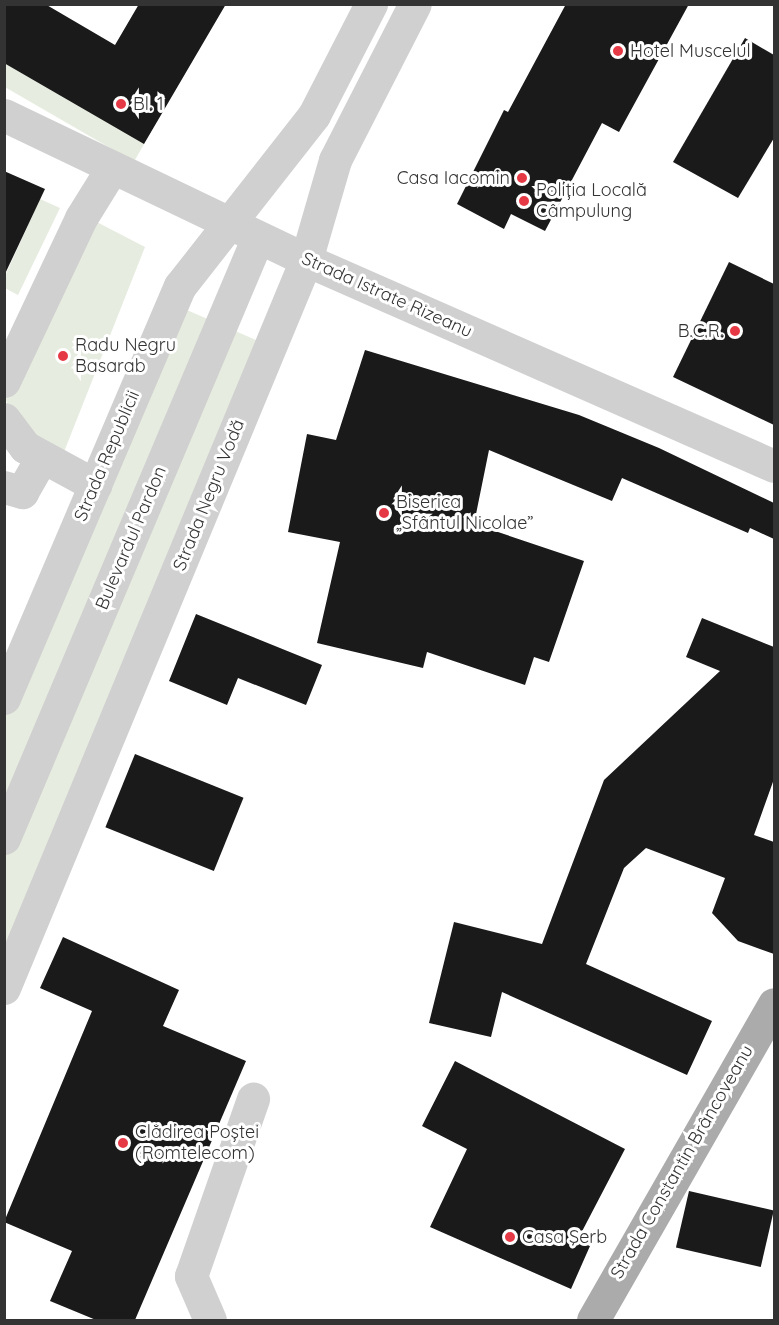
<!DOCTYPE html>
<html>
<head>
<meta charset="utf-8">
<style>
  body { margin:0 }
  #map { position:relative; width:779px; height:1325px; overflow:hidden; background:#fff; font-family:Quicksand,sans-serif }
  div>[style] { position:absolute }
  .green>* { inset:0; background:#e6ecdf; transform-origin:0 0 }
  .building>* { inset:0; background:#1a1a1a; transform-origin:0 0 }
  .minor>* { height:33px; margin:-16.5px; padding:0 16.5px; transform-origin:16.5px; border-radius:16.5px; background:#d0d0d0 }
  .major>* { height:33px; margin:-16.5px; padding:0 16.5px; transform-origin:16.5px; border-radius:16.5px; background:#ababab }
  .dots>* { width:16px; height:16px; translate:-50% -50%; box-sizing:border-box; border:3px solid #fff; border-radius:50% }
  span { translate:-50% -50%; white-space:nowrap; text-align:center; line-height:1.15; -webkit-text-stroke:6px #fff; paint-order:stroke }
  .poi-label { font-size:18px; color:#333 }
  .left { translate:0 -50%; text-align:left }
  .right { translate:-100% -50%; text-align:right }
  .street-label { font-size:18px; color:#333 }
  .frame { position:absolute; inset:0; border:6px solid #333; pointer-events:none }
</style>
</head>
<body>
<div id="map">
  <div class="green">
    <div style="left:5px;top:63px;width:161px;height:21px;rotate:30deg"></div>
    <div style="clip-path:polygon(40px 199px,60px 208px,18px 295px,5px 288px,5px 276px)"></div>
    <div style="clip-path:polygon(91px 219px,145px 247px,60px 462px,14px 424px,6px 400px,9px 383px)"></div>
    <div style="clip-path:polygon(173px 304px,265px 344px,5px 959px,5px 712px)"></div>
  </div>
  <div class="building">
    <div style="clip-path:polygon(4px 4px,45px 4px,115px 45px,139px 4px,226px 4px,144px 144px,4px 63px)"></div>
    <div style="clip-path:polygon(566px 4px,689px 4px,619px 132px,602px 123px,545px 231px,511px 214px,504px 229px,457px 204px,504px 110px,508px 112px)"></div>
    <div style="clip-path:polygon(745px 38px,774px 55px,774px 138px,738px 198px,673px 162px)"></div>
    <div style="clip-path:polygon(4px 171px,45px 189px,4px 276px)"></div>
    <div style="clip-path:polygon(729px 262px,774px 284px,774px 425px,673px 377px)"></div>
    <div style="clip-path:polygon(365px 350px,579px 415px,659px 448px,774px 503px,774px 539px,750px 528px,748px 533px,622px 478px,612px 501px,489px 450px,474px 524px,584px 561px,549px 662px,534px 657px,525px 685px,427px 652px,423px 668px,317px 643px,340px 542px,288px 532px,307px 434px,336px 440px)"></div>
    <div style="clip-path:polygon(196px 614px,322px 665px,306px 705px,238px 678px,227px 705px,169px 681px)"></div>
    <div style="clip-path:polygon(702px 618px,774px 647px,774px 779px,754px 835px,774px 842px,774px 954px,738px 941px,712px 913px,725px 878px,646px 848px,624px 868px,586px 964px,712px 1021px,687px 1075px,502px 992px,491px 1037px,429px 1023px,454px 922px,542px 944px,604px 780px,720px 671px,686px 657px)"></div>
    <div style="left:135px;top:754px;width:117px;height:79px;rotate:22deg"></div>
    <div style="clip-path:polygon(63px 937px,179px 990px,163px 1026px,246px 1061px,135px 1320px,96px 1320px,50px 1301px,72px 1251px,4px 1222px,92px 1011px,40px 988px)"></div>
    <div style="clip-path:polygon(455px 1061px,625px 1149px,577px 1241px,590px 1246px,571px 1289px,430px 1227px,467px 1149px,422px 1126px)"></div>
    <div style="left:689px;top:1191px;width:87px;height:58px;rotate:13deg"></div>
  </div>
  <div class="minor">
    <div style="left:4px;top:115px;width:335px;rotate:25.6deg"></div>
    <div style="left:306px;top:260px;width:511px;rotate:23.76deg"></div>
    <div style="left:4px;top:381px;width:180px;rotate:-64.7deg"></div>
    <div style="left:81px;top:218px;width:59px;rotate:-58.2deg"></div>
    <div style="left:4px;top:419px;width:35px;rotate:53deg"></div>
    <div style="left:25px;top:447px;width:80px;rotate:28.5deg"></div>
    <div style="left:4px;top:487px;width:19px;rotate:16deg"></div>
    <div style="left:22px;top:492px;width:40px;rotate:-60.3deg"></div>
    <div style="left:4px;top:698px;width:448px;rotate:-66.9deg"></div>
    <div style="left:180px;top:286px;width:217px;rotate:-51.9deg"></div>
    <div style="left:314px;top:115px;width:125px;rotate:-62.8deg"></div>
    <div style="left:4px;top:838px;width:652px;rotate:-67.09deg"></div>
    <div style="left:4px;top:988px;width:788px;rotate:-67.47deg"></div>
    <div style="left:306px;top:260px;width:104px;rotate:-73.8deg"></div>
    <div style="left:335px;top:160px;width:175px;rotate:-62.9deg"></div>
    <div style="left:210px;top:1320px;width:48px;rotate:-113.4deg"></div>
    <div style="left:191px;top:1276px;width:188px;rotate:-70.7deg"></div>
  </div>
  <div class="major">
    <div style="left:593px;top:1320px;width:364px;rotate:-60.2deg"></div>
  </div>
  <div class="dots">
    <div style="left:618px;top:51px;background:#e63946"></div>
    <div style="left:121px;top:104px;background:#e63946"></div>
    <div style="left:522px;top:178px;background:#e63946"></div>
    <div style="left:524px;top:201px;background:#e63946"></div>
    <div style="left:735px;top:331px;background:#e63946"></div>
    <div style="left:63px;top:356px;background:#e63946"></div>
    <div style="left:384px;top:513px;background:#e63946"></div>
    <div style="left:123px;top:1143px;background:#e63946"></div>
    <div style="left:510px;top:1237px;background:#e63946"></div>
  </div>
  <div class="poi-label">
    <span class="left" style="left:630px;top:51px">Hotel Muscelul</span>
    <span class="left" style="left:133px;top:104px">Bl. 1</span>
    <span class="right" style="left:510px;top:178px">Casa Iacomin</span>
    <span class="left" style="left:536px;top:201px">Poliția Locală<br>Câmpulung</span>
    <span class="right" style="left:723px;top:331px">B.C.R.</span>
    <span class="left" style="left:75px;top:356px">Radu Negru<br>Basarab</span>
    <span class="left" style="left:396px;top:513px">Biserica<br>„Sfântul Nicolae”</span>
    <span class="left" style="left:135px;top:1143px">Clădirea Poștei<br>(Romtelecom)</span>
    <span class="left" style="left:522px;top:1237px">Casa Şerb</span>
  </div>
  <div class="street-label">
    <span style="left:387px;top:295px;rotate:24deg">Strada Istrate Rizeanu</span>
    <span style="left:107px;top:456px;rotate:-67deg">Strada Republicii</span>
    <span style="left:209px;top:495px;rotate:-68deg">Strada Negru Vodă</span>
    <span style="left:131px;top:538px;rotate:-67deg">Bulevardul Pardon</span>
    <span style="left:682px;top:1162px;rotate:-60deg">Strada Constantin Brâncoveanu</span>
  </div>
  <div class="frame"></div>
</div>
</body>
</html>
